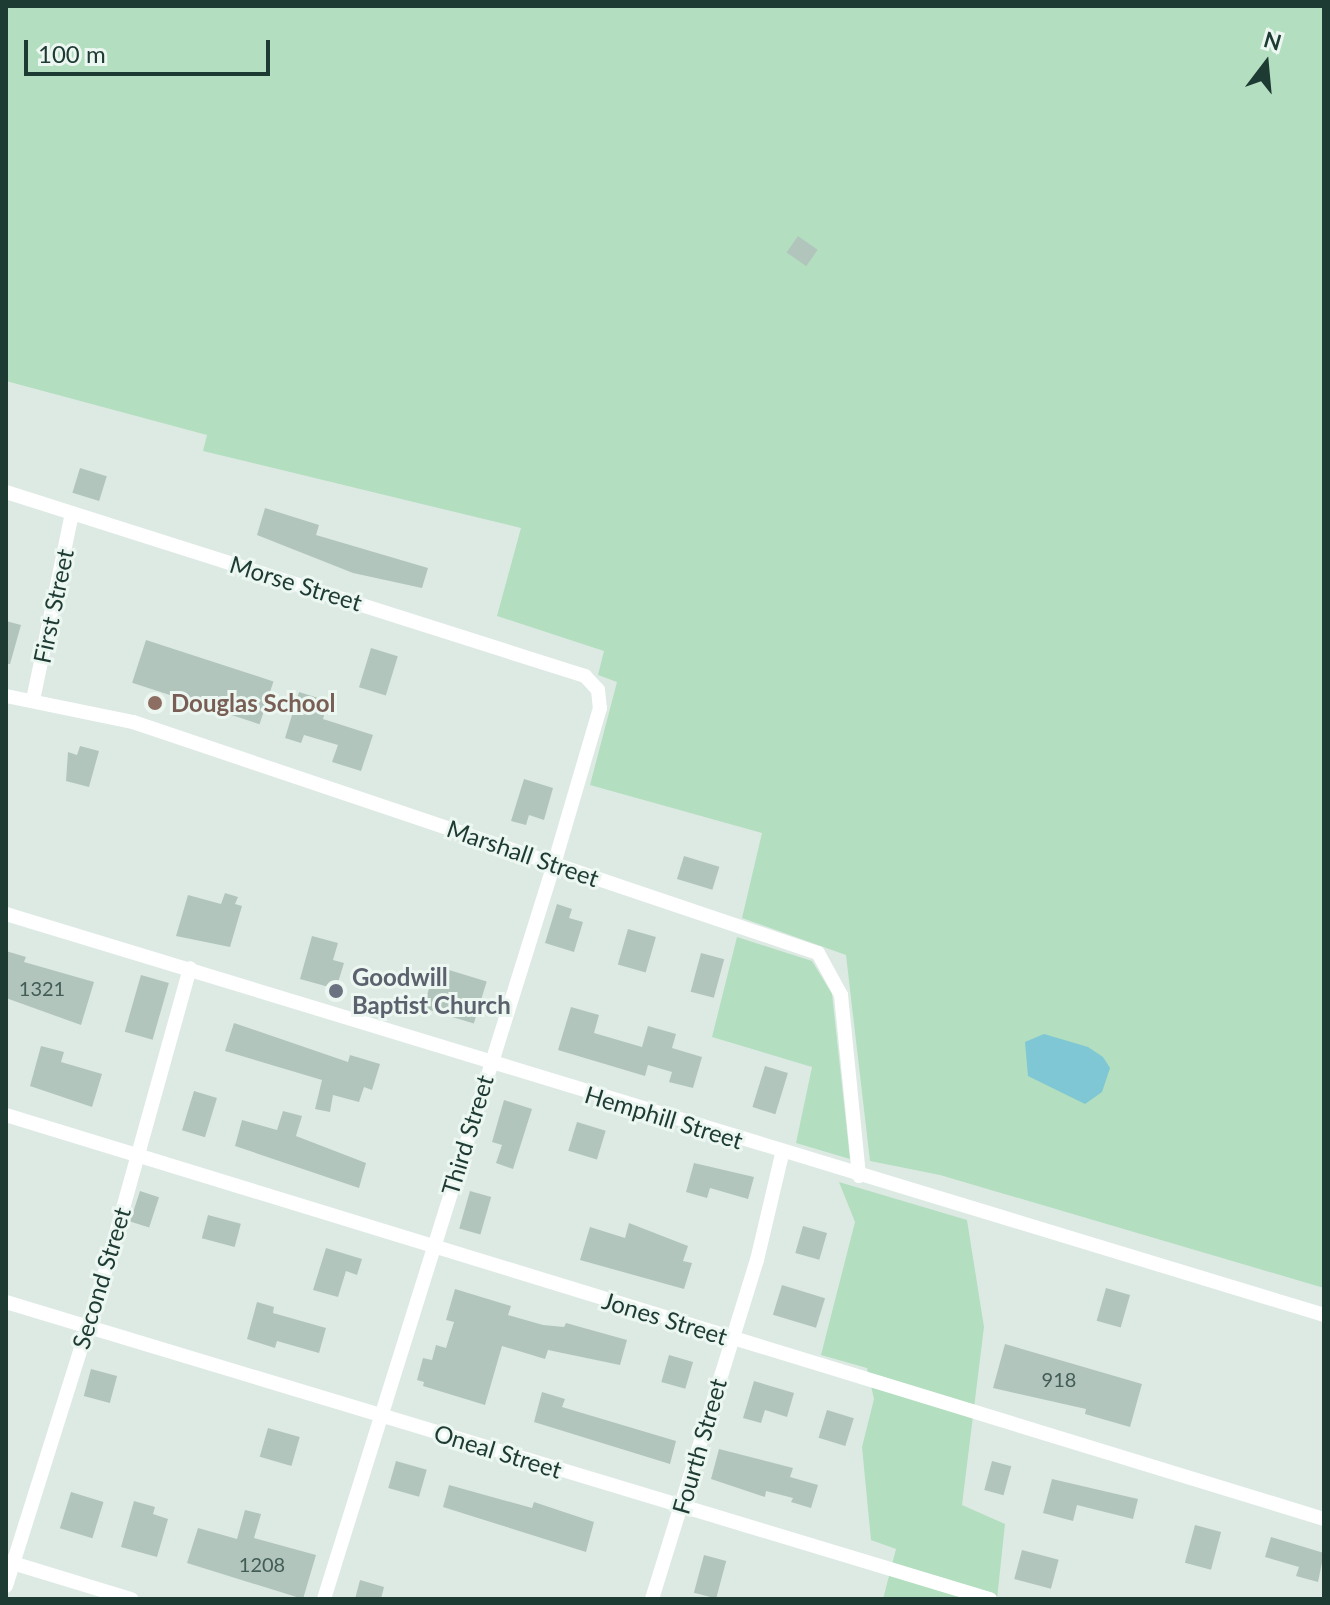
<!DOCTYPE html>
<html>
<head>
<meta charset="utf-8">
<style>
  body { margin:0 }
  #map { position:relative; width:1330px; height:1605px; overflow:hidden; background:#ddeae4; font-family:Lato,sans-serif }
  div>[style] { position:absolute }
  .green>* { inset:0; background:#b3debf }
  .water>* { inset:0; background:#7fc7d4 }
  .building>* { inset:0; background:#b2c5bd; transform-origin:0 0 }
  .street>* { height:14px; margin:-7px; padding:0 7px; transform-origin:7px; border-radius:7px; background:#fff }
  .dots>* { width:22px; height:22px; translate:-50% -50%; box-sizing:border-box; border:4px solid #edf7f2; border-radius:50% }
  span { translate:-50% -50%; white-space:nowrap; text-align:center; line-height:1.15; -webkit-text-stroke:6px #edf7f2; paint-order:stroke }
  .number-label { font-size:20px; color:#425d56 }
  .number-label span { -webkit-text-stroke-width:0 }
  .street-label { font-size:24px; color:#1d3a33 }
  .education-label { font-size:24px; color:#785e54; font-weight:700 }
  .left { translate:0 -50%; text-align:left }
  .worship-label { font-size:24px; color:#5b616d; font-weight:700 }
  .frame { position:absolute; inset:0; border:8px solid #1d3a33; pointer-events:none }
  .north { position:absolute; left:1226px; top:24px; width:80px; height:80px; -webkit-text-stroke:6px #edf7f2; paint-order:stroke; rotate:16deg; font-size:22px; font-weight:700; line-height:32px; text-align:center; color:#1d3a33 }
  .north::after { content:''; display:block; margin:auto; width:28px; height:36px; background:#1d3a33; clip-path:polygon(50% 0,100% 100%,50% 72%,0 100%) }
  .scale { position:absolute; left:24px; top:40px; width:246px; height:36px; box-sizing:border-box; border:4px solid #1d3a33; border-top:0; padding-left:10px; font-size:24px; line-height:28px; white-space:nowrap; color:#1d3a33; -webkit-text-stroke:6px #edf7f2; paint-order:stroke }
</style>
</head>
<body>
<div id="map">
  <div class="green">
    <div style="clip-path:polygon(6px 6px,1324px 6px,1324px 1288px,940px 1175px,870px 1161px,846px 955px,742px 918px,762px 833px,590px 785px,617px 682px,598px 675px,604px 651px,497px 616px,521px 528px,203px 451px,207px 435px,6px 381px)"></div>
    <div style="clip-path:polygon(737px 937px,812px 961px,832px 994px,850px 1159px,796px 1143px,812px 1067px,712px 1037px)"></div>
    <div style="clip-path:polygon(839px 1182px,967px 1220px,984px 1327px,962px 1505px,1005px 1524px,997px 1599px,883px 1599px,896px 1549px,871px 1540px,862px 1447px,874px 1399px,867px 1368px,821px 1355px,855px 1222px)"></div>
  </div>
  <div class="water">
    <div style="clip-path:polygon(1044px 1034px,1088px 1047px,1103px 1057px,1110px 1068px,1102px 1092px,1085px 1104px,1028px 1076px,1025px 1042px)"></div>
  </div>
  <div class="building">
    <div style="left:798px;top:236px;width:24px;height:20px;rotate:35deg"></div>
    <div style="left:80px;top:468px;width:28px;height:26px;rotate:17deg"></div>
    <div style="clip-path:polygon(265px 508px,319px 525px,316px 535px,428px 568px,422px 588px,353px 573px,257px 535px)"></div>
    <div style="clip-path:polygon(6px 621px,21px 625px,10px 664px,6px 664px)"></div>
    <div style="left:146px;top:640px;width:134px;height:45px;rotate:18deg"></div>
    <div style="left:371px;top:648px;width:28px;height:41px;rotate:17deg"></div>
    <div style="clip-path:polygon(299px 692px,328px 701px,323px 719px,373px 735px,361px 771px,332px 762px,338px 745px,304px 735px,301px 743px,285px 738px)"></div>
    <div style="clip-path:polygon(80px 746px,99px 751px,89px 787px,66px 781px,68px 752px,77px 755px)"></div>
    <div style="clip-path:polygon(524px 779px,553px 788px,544px 820px,529px 815px,526px 825px,511px 821px)"></div>
    <div style="left:684px;top:856px;width:37px;height:24px;rotate:17deg"></div>
    <div style="clip-path:polygon(225px 893px,238px 897px,235px 904px,242px 906px,230px 947px,176px 936px,188px 895px,221px 904px)"></div>
    <div style="clip-path:polygon(557px 904px,572px 909px,569px 918px,583px 922px,574px 952px,545px 943px)"></div>
    <div style="left:628px;top:929px;width:29px;height:37px;rotate:16deg"></div>
    <div style="clip-path:polygon(312px 936px,338px 943px,333px 960px,344px 963px,336px 989px,300px 979px)"></div>
    <div style="clip-path:polygon(6px 951px,26px 957px,24px 962px,94px 982px,81px 1025px,6px 998px)"></div>
    <div style="left:701px;top:953px;width:24px;height:40px;rotate:15deg"></div>
    <div style="left:436px;top:966px;width:53px;height:44px;rotate:17deg"></div>
    <div style="left:141px;top:975px;width:29px;height:59px;rotate:16deg"></div>
    <div style="clip-path:polygon(571px 1007px,599px 1015px,594px 1033px,642px 1047px,648px 1026px,676px 1034px,672px 1048px,702px 1057px,693px 1088px,669px 1082px,672px 1072px,648px 1065px,645px 1076px,558px 1050px)"></div>
    <div style="clip-path:polygon(234px 1023px,348px 1062px,350px 1055px,380px 1064px,372px 1090px,364px 1087px,359px 1102px,333px 1095px,330px 1112px,315px 1109px,322px 1080px,225px 1051px)"></div>
    <div style="clip-path:polygon(41px 1046px,64px 1052px,61px 1062px,102px 1074px,92px 1107px,30px 1086px)"></div>
    <div style="left:765px;top:1066px;width:24px;height:43px;rotate:17deg"></div>
    <div style="left:194px;top:1091px;width:24px;height:41px;rotate:17deg"></div>
    <div style="clip-path:polygon(504px 1100px,532px 1109px,513px 1169px,496px 1163px,502px 1145px,492px 1142px)"></div>
    <div style="clip-path:polygon(283px 1111px,302px 1116px,296px 1136px,366px 1163px,359px 1188px,235px 1146px,242px 1120px,277px 1130px)"></div>
    <div style="left:577px;top:1122px;width:30px;height:30px;rotate:17deg"></div>
    <div style="clip-path:polygon(694px 1163px,754px 1177px,748px 1199px,710px 1188px,707px 1198px,686px 1192px)"></div>
    <div style="left:140px;top:1191px;width:20px;height:32px;rotate:18deg"></div>
    <div style="left:470px;top:1191px;width:22px;height:39px;rotate:16deg"></div>
    <div style="left:208px;top:1215px;width:34px;height:24px;rotate:15deg"></div>
    <div style="clip-path:polygon(629px 1223px,688px 1246px,683px 1261px,692px 1263px,684px 1289px,580px 1260px,590px 1227px,625px 1238px)"></div>
    <div style="left:803px;top:1226px;width:25px;height:28px;rotate:16deg"></div>
    <div style="clip-path:polygon(326px 1248px,362px 1259px,357px 1275px,346px 1271px,338px 1297px,313px 1290px)"></div>
    <div style="left:782px;top:1285px;width:45px;height:31px;rotate:17deg"></div>
    <div style="left:1106px;top:1288px;width:25px;height:34px;rotate:16deg"></div>
    <div style="clip-path:polygon(455px 1289px,511px 1306px,508px 1315px,543px 1325px,564px 1327px,566px 1323px,627px 1340px,620px 1365px,548px 1350px,545px 1359px,502px 1346px,485px 1405px,423px 1386px,424px 1382px,417px 1380px,423px 1358px,432px 1360px,436px 1345px,446px 1348px,454px 1322px,446px 1320px)"></div>
    <div style="clip-path:polygon(257px 1302px,274px 1307px,273px 1313px,326px 1328px,319px 1353px,277px 1341px,275px 1348px,247px 1339px)"></div>
    <div style="clip-path:polygon(1005px 1344px,1142px 1384px,1130px 1427px,1085px 1414px,1086px 1409px,993px 1388px)"></div>
    <div style="left:669px;top:1355px;width:25px;height:28px;rotate:16deg"></div>
    <div style="left:91px;top:1369px;width:27px;height:28px;rotate:15deg"></div>
    <div style="clip-path:polygon(754px 1381px,794px 1393px,787px 1417px,765px 1410px,761px 1423px,743px 1418px)"></div>
    <div style="clip-path:polygon(542px 1392px,565px 1399px,562px 1407px,676px 1441px,670px 1464px,534px 1422px)"></div>
    <div style="left:827px;top:1410px;width:28px;height:29px;rotate:17deg"></div>
    <div style="left:268px;top:1428px;width:33px;height:30px;rotate:16deg"></div>
    <div style="clip-path:polygon(719px 1449px,793px 1468px,790px 1477px,818px 1485px,811px 1508px,791px 1502px,793px 1498px,766px 1491px,765px 1497px,711px 1479px)"></div>
    <div style="left:396px;top:1461px;width:32px;height:28px;rotate:16deg"></div>
    <div style="left:992px;top:1461px;width:20px;height:30px;rotate:15deg"></div>
    <div style="clip-path:polygon(1052px 1479px,1138px 1499px,1133px 1519px,1077px 1505px,1073px 1521px,1043px 1513px)"></div>
    <div style="clip-path:polygon(449px 1485px,532px 1508px,534px 1502px,594px 1522px,586px 1552px,443px 1507px)"></div>
    <div style="left:71px;top:1492px;width:34px;height:38px;rotate:17deg"></div>
    <div style="clip-path:polygon(134px 1501px,155px 1507px,153px 1514px,168px 1519px,157px 1557px,121px 1547px)"></div>
    <div style="clip-path:polygon(245px 1510px,261px 1514px,254px 1538px,316px 1555px,303px 1599px,187px 1563px,198px 1528px,237px 1539px)"></div>
    <div style="left:1195px;top:1525px;width:27px;height:39px;rotate:15deg"></div>
    <div style="clip-path:polygon(1271px 1537px,1324px 1553px,1318px 1582px,1296px 1576px,1299px 1567px,1265px 1557px)"></div>
    <div style="left:1022px;top:1550px;width:38px;height:30px;rotate:15deg"></div>
    <div style="left:704px;top:1555px;width:23px;height:39px;rotate:15deg"></div>
    <div style="clip-path:polygon(360px 1580px,384px 1587px,381px 1599px,355px 1599px)"></div>
  </div>
  <div class="street">
    <div style="left:6px;top:492px;width:608px;rotate:17.63deg"></div>
    <div style="left:585px;top:676px;width:19px;rotate:47deg"></div>
    <div style="left:598px;top:690px;width:18px;rotate:84deg"></div>
    <div style="left:600px;top:708px;width:163px;rotate:106.4deg"></div>
    <div style="left:554px;top:864px;width:770px;rotate:107.38deg"></div>
    <div style="left:6px;top:696px;width:130px;rotate:11.6deg"></div>
    <div style="left:133px;top:722px;width:723px;rotate:18.64deg"></div>
    <div style="left:818px;top:953px;width:48px;rotate:61.3deg"></div>
    <div style="left:841px;top:995px;width:182px;rotate:84.3deg"></div>
    <div style="left:33px;top:700px;width:191px;rotate:-78.2deg"></div>
    <div style="left:6px;top:914px;width:1378px;rotate:16.92deg"></div>
    <div style="left:6px;top:1115px;width:1379px;rotate:17.04deg"></div>
    <div style="left:6px;top:1302px;width:1028px;rotate:16.8deg"></div>
    <div style="left:6px;top:1561px;width:131px;rotate:16.9deg"></div>
    <div style="left:6px;top:1586px;width:340px;rotate:-72.5deg"></div>
    <div style="left:108px;top:1262px;width:305px;rotate:-74.4deg"></div>
    <div style="left:652px;top:1599px;width:355px;rotate:-72.8deg"></div>
    <div style="left:757px;top:1260px;width:109px;rotate:-76.7deg"></div>
  </div>
  <div class="dots">
    <div style="left:155px;top:703px;background:#8d6e63"></div>
    <div style="left:336px;top:991px;background:#6b7280"></div>
  </div>
  <div class="number-label">
    <span style="left:42px;top:988px">1321</span>
    <span style="left:1059px;top:1379px">918</span>
    <span style="left:262px;top:1564px">1208</span>
  </div>
  <div class="street-label">
    <span style="left:296px;top:583px;rotate:17deg">Morse Street</span>
    <span style="left:53px;top:606px;rotate:-78deg">First Street</span>
    <span style="left:523px;top:853px;rotate:19deg">Marshall Street</span>
    <span style="left:664px;top:1117px;rotate:17deg">Hemphill Street</span>
    <span style="left:467px;top:1135px;rotate:-73deg">Third Street</span>
    <span style="left:101px;top:1278px;rotate:-73deg">Second Street</span>
    <span style="left:665px;top:1318px;rotate:17deg">Jones Street</span>
    <span style="left:699px;top:1446px;rotate:-74deg">Fourth Street</span>
    <span style="left:498px;top:1451px;rotate:17deg">Oneal Street</span>
  </div>
  <div class="education-label">
    <span class="left" style="left:171px;top:703px">Douglas School</span>
  </div>
  <div class="worship-label">
    <span class="left" style="left:352px;top:991px">Goodwill<br>Baptist Church</span>
  </div>
  <div class="frame"></div>
  <div class="north">N</div>
  <div class="scale">100 m</div>
</div>
</body>
</html>
